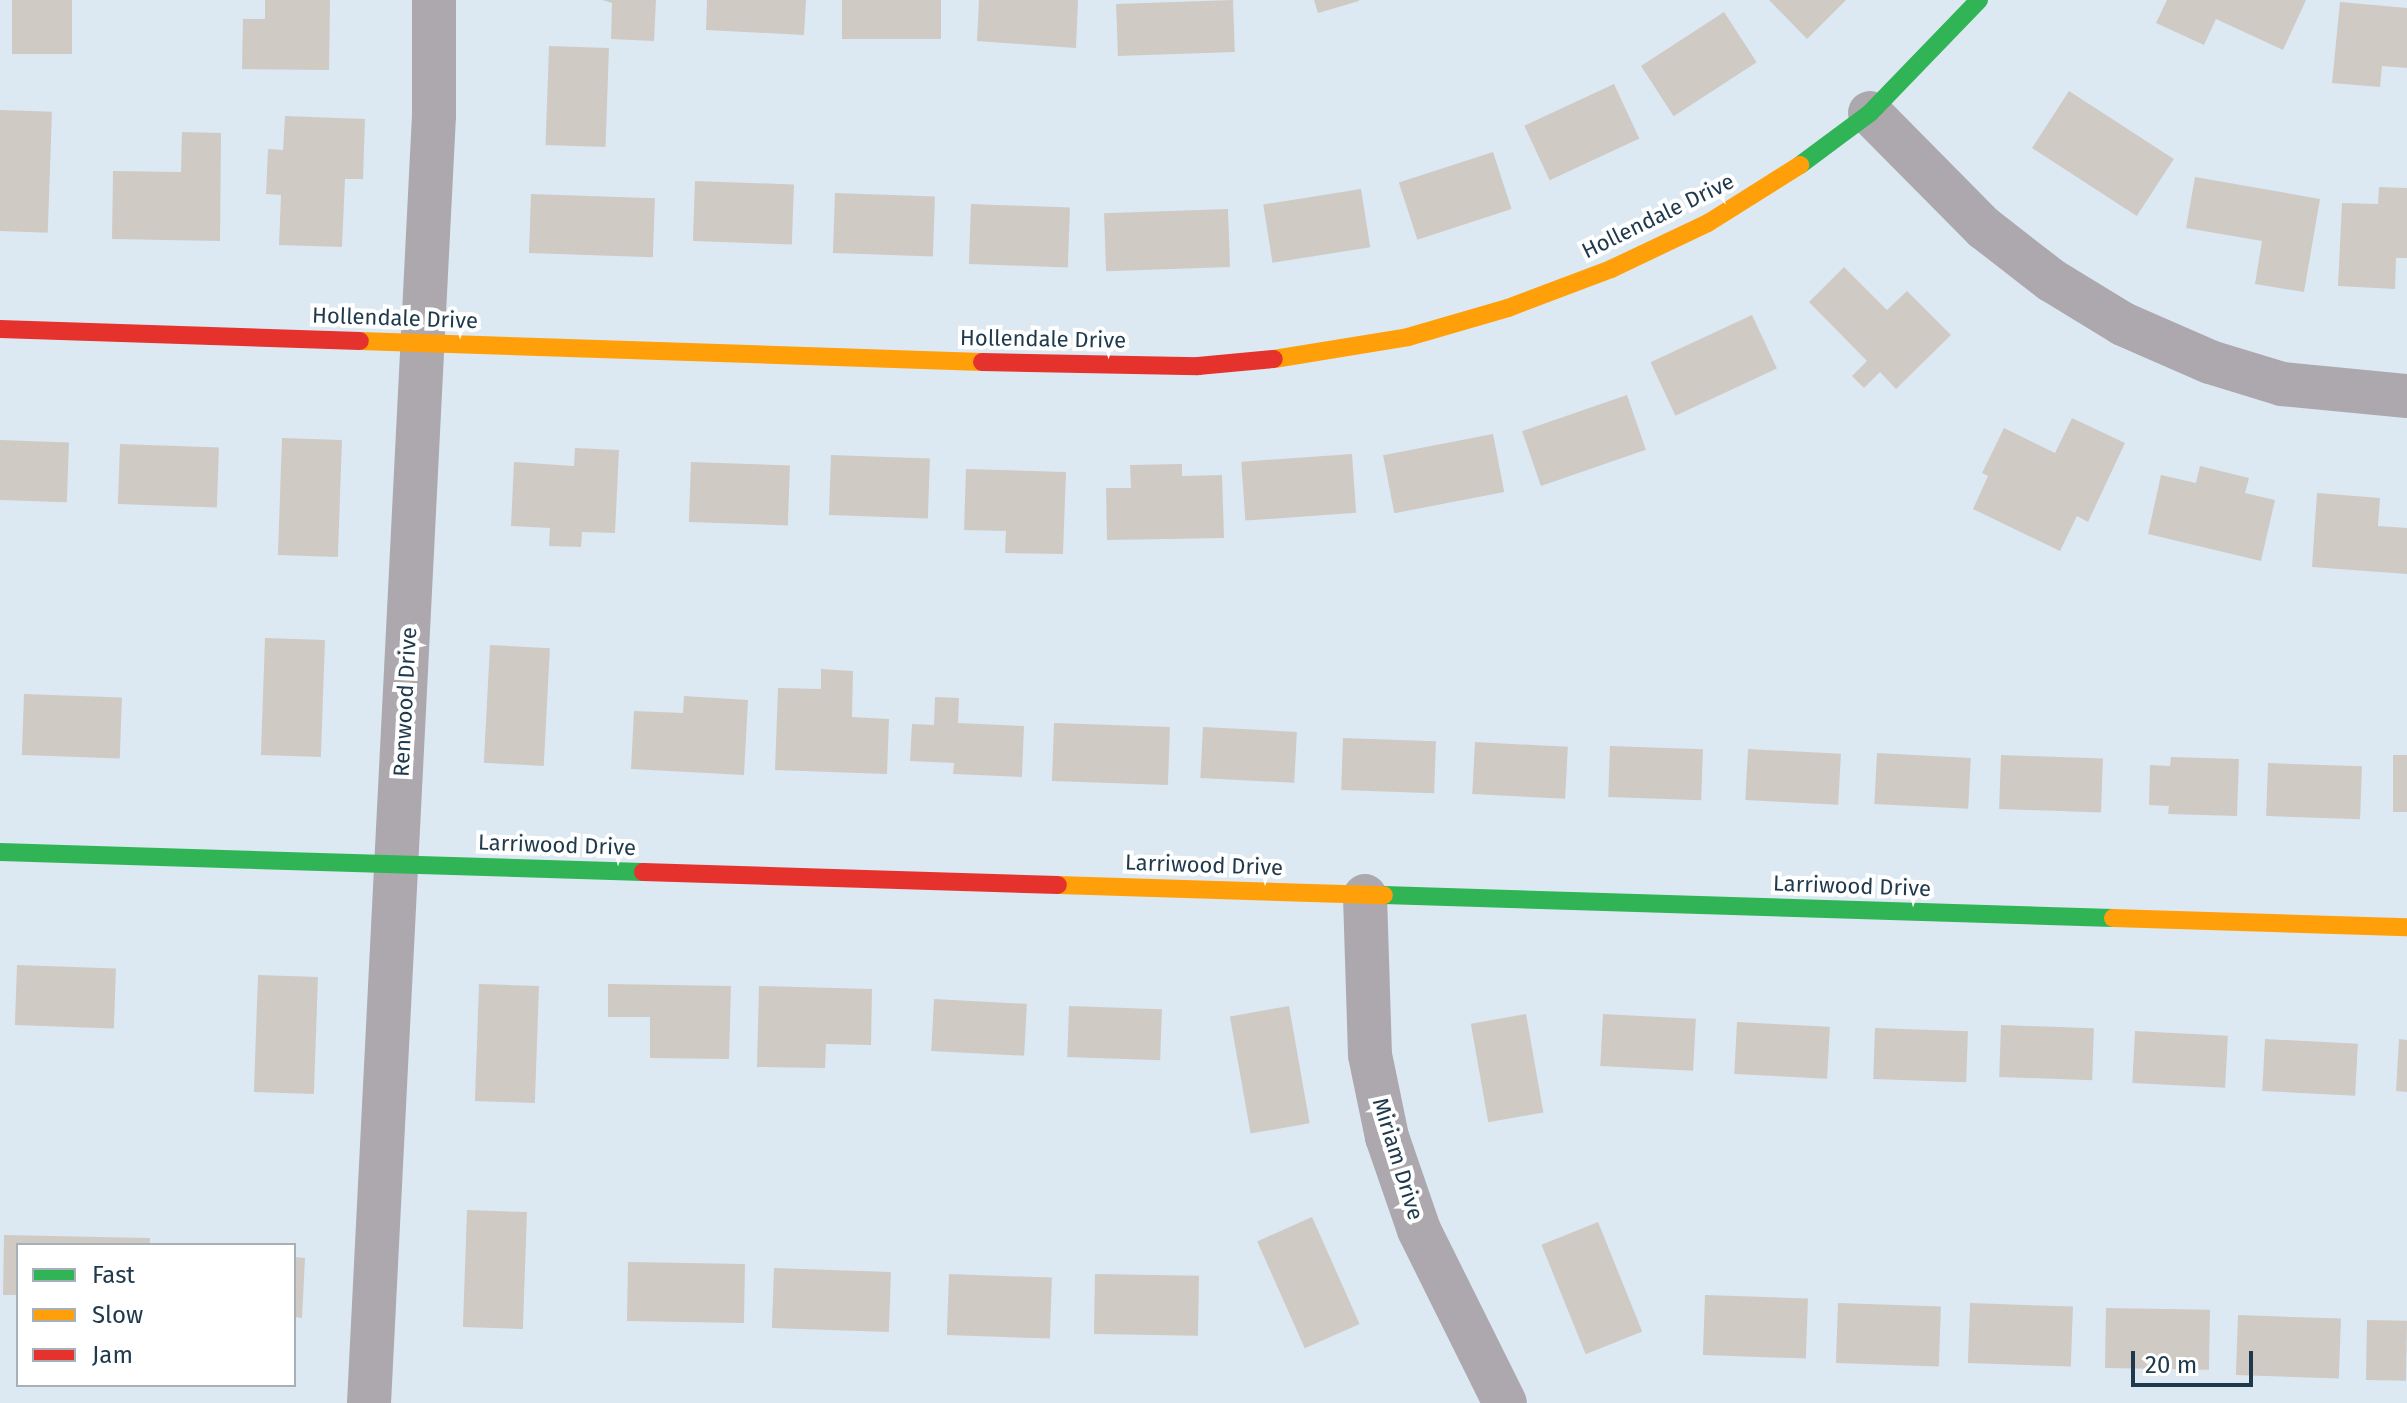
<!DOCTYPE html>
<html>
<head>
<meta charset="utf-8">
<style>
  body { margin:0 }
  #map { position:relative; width:2407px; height:1403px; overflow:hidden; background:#dce9f3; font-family:"Fira Sans",sans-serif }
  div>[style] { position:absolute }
  .building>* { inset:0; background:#d0cac5; transform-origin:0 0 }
  .street>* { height:44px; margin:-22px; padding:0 22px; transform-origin:22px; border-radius:22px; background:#ada8ad }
  .fast>* { height:18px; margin:-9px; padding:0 9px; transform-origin:9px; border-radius:9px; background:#30b455 }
  .slow>* { height:18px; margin:-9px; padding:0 9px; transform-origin:9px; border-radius:9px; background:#ff9f0a }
  .jam>* { height:18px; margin:-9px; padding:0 9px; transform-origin:9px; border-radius:9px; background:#e5322d }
  span { translate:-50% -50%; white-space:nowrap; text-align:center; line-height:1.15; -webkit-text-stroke:8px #fff; paint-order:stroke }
  .street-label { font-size:22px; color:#203a4d }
  .legend { position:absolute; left:16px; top:1243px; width:280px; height:144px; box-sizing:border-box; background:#fff; border:2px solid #a6b0b8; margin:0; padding:10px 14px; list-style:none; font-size:24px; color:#203a4d }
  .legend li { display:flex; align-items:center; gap:16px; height:40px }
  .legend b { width:40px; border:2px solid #a6b0b8 }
  .scale { position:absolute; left:2131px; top:1351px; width:122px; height:36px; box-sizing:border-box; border:4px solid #203a4d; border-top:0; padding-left:10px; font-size:24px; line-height:28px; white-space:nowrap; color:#203a4d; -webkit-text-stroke:6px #fff; paint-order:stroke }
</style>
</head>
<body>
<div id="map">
  <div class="building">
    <div style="left:12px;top:0;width:60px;height:54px"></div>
    <div style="clip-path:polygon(265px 0,330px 0,329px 70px,242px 69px,243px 19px,265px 19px)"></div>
    <div style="clip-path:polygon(602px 0,656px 0,654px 41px,611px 39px,612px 3px)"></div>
    <div style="clip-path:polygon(707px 0,806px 0,804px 35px,706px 30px)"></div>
    <div style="left:842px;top:0;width:99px;height:39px"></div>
    <div style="clip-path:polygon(979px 0,1078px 0,1076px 48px,977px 41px)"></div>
    <div style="left:1233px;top:0;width:52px;height:117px;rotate:88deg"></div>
    <div style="clip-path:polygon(1314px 0,1359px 0,1359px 1px,1318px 13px)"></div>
    <div style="clip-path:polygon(1769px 0,1846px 0,1807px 39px)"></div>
    <div style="clip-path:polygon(2167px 0,2306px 0,2283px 50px,2216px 19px,2204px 45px,2156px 23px)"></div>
    <div style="clip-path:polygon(2340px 2px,2407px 8px,2407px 68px,2382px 66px,2380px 87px,2332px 83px)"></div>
    <div style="left:1724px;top:12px;width:60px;height:99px;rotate:57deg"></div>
    <div style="left:549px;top:46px;width:60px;height:99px;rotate:2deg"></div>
    <div style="left:1614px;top:84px;width:60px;height:99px;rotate:65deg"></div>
    <div style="left:2069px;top:91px;width:125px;height:68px;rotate:33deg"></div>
    <div style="left:0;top:110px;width:52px;height:121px;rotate:2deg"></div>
    <div style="clip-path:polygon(285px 116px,365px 119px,363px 179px,345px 179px,342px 247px,279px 245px,281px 195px,266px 194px,268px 149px,283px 150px)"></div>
    <div style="clip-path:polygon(182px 132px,221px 133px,220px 241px,112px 239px,113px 171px,181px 172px)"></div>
    <div style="left:1493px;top:152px;width:60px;height:99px;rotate:72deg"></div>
    <div style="clip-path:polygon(2195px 177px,2320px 199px,2304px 292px,2255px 284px,2262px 241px,2186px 228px)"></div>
    <div style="left:695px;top:181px;width:99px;height:60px;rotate:2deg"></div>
    <div style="clip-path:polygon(2379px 187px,2407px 188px,2407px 258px,2396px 258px,2395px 289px,2338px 286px,2342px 203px,2378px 204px)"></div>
    <div style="left:1361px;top:189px;width:59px;height:99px;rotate:81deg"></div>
    <div style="left:835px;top:193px;width:100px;height:60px;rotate:2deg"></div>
    <div style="left:531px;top:194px;width:124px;height:59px;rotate:2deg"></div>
    <div style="left:971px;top:204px;width:99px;height:60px;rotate:2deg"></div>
    <div style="left:1228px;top:209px;width:58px;height:124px;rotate:88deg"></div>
    <div style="clip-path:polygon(1844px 267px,1887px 310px,1907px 291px,1951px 335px,1896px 389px,1880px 372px,1864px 388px,1852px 376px,1867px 361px,1809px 302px)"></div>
    <div style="left:1752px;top:315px;width:59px;height:112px;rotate:65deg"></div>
    <div style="left:1627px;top:395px;width:58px;height:111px;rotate:71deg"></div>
    <div style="clip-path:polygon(2072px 418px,2125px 443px,2088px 522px,2077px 516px,2060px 551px,1973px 509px,1988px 476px,1982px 473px,2004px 428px,2055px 453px)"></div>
    <div style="left:1493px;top:434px;width:59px;height:112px;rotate:79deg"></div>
    <div style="left:282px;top:438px;width:60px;height:117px;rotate:2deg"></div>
    <div style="left:0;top:440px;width:69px;height:60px;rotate:2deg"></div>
    <div style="left:120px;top:444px;width:99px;height:60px;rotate:2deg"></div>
    <div style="clip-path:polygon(575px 448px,619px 450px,615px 533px,582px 532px,581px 547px,549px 546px,550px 528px,511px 526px,514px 462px,574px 466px)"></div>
    <div style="left:1352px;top:454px;width:59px;height:111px;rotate:86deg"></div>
    <div style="left:831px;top:455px;width:99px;height:60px;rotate:2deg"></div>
    <div style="left:691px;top:462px;width:99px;height:60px;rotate:2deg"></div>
    <div style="clip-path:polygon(1182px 464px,1182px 476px,1222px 475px,1224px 538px,1107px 540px,1106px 488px,1131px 488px,1130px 465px)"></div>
    <div style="clip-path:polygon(2200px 466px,2249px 478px,2245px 493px,2275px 500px,2261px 561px,2148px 534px,2161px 475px,2196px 483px)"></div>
    <div style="clip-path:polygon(966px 469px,1066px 472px,1063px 554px,1005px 553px,1006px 531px,964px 530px)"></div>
    <div style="clip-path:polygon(2317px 493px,2380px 498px,2378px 526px,2407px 528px,2407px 574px,2312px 567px)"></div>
    <div style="left:265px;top:638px;width:60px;height:117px;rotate:2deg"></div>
    <div style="left:490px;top:645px;width:60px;height:118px;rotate:3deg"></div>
    <div style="clip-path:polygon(821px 669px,853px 671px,852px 717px,889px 719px,887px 774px,775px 770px,778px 688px,821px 689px)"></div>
    <div style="left:24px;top:694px;width:98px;height:61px;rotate:2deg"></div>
    <div style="clip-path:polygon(684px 696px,748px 700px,744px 775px,631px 769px,634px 711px,683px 713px)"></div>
    <div style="clip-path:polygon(935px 697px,959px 698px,958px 723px,1024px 726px,1022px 777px,953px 774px,954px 763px,910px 761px,912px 724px,934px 725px)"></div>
    <div style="left:1054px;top:723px;width:116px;height:58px;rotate:2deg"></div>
    <div style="left:1203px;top:727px;width:94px;height:51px;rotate:3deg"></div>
    <div style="left:1343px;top:738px;width:93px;height:52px;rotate:2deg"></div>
    <div style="left:1475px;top:742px;width:93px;height:52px;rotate:3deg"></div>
    <div style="left:1610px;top:746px;width:93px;height:51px;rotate:2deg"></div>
    <div style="left:1748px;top:749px;width:93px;height:51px;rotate:3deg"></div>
    <div style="left:1877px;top:753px;width:94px;height:51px;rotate:3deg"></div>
    <div style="left:2001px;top:755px;width:102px;height:54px;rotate:2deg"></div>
    <div style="left:2393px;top:755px;width:14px;height:57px"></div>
    <div style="clip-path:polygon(2171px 757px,2239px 759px,2237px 816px,2168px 814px,2169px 806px,2149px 805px,2150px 765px,2170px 766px)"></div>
    <div style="left:2268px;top:763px;width:94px;height:53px;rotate:2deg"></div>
    <div style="left:17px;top:965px;width:99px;height:60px;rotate:2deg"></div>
    <div style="left:258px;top:975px;width:60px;height:117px;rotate:2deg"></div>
    <div style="left:479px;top:984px;width:60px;height:117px;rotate:2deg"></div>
    <div style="clip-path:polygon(608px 984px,731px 986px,729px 1059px,650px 1058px,650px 1017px,608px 1017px)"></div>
    <div style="clip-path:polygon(759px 986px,872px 989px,871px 1045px,826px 1044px,825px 1068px,757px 1067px)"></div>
    <div style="left:934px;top:999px;width:93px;height:52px;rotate:3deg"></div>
    <div style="left:1069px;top:1006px;width:93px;height:51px;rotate:2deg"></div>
    <div style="left:1289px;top:1006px;width:119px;height:60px;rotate:80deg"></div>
    <div style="left:1526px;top:1014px;width:100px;height:56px;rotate:80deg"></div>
    <div style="left:1603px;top:1014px;width:93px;height:52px;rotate:3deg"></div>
    <div style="left:1737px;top:1022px;width:93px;height:52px;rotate:3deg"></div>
    <div style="left:2001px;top:1025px;width:93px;height:52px;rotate:2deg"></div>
    <div style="left:1875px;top:1028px;width:93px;height:51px;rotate:2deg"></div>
    <div style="left:2135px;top:1031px;width:93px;height:52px;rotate:3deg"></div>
    <div style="left:2265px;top:1039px;width:93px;height:52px;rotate:3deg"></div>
    <div style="clip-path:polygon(2399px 1039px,2407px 1040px,2407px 1092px,2396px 1091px)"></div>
    <div style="left:467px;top:1210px;width:60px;height:117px;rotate:2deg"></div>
    <div style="left:1312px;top:1217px;width:117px;height:60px;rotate:66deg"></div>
    <div style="left:1598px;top:1222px;width:118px;height:61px;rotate:68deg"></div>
    <div style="clip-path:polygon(4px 1235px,150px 1238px,150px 1245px,18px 1245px,18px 1295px,3px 1295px)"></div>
    <div style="clip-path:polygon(294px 1257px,305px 1258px,302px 1318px,294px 1317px)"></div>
    <div style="left:628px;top:1262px;width:117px;height:59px;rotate:1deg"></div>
    <div style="left:774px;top:1268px;width:117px;height:60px;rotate:2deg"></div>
    <div style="left:949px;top:1274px;width:103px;height:61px;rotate:2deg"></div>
    <div style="left:1095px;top:1274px;width:104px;height:60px;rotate:1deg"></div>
    <div style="left:1705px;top:1295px;width:103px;height:60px;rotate:2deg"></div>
    <div style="left:1838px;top:1303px;width:103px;height:60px;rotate:2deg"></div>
    <div style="left:1970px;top:1303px;width:103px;height:60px;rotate:2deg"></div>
    <div style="left:2106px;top:1308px;width:104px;height:60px;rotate:1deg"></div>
    <div style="left:2238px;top:1315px;width:103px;height:60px;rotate:2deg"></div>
    <div style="left:2367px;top:1320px;width:40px;height:60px;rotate:1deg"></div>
  </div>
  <div class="street">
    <div style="left:1870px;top:113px;width:162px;rotate:45.3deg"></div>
    <div style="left:1984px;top:228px;width:85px;rotate:37.8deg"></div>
    <div style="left:2051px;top:280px;width:84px;rotate:31.4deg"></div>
    <div style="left:2123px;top:324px;width:95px;rotate:23.6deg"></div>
    <div style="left:2210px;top:362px;width:75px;rotate:17deg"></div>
    <div style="left:2282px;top:384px;width:126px;rotate:5.5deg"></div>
    <div style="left:1365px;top:896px;width:159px;rotate:88.2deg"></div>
    <div style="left:1370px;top:1055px;width:84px;rotate:78.3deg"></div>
    <div style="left:1387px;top:1137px;width:98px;rotate:71deg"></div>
    <div style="left:1419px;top:1230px;width:193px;rotate:63.6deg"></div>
    <div style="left:369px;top:1403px;width:1290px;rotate:-87.11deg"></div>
    <div style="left:434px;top:115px;width:115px;rotate:-90deg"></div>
  </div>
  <div class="fast">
    <div style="left:1800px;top:165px;width:87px;rotate:-36.6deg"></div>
    <div style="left:1870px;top:113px;width:157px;rotate:-46deg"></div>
    <div style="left:0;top:852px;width:643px;rotate:1.78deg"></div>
    <div style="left:1384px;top:895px;width:729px;rotate:1.81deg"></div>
  </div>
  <div class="slow">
    <div style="left:360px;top:341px;width:622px;rotate:1.93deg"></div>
    <div style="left:1274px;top:359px;width:136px;rotate:-9.3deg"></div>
    <div style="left:1408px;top:337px;width:104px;rotate:-16.2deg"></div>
    <div style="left:1508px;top:308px;width:110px;rotate:-20.7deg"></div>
    <div style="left:1611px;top:269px;width:107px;rotate:-25.4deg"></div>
    <div style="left:1708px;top:223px;width:109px;rotate:-32.2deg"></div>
    <div style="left:1058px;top:885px;width:326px;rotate:1.8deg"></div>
    <div style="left:2113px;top:918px;width:294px;rotate:1.8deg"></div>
  </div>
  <div class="jam">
    <div style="left:0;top:329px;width:360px;rotate:1.9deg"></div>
    <div style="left:982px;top:362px;width:216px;rotate:1.1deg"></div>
    <div style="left:1198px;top:366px;width:76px;rotate:-5.3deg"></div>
    <div style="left:643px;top:872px;width:415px;rotate:1.8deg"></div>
  </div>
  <div class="street-label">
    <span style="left:1658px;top:216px;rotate:-26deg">Hollendale Drive</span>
    <span style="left:395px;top:318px;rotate:2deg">Hollendale Drive</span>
    <span style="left:1043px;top:339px;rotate:1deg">Hollendale Drive</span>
    <span style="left:405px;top:702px;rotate:-87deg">Renwood Drive</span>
    <span style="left:557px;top:845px;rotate:2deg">Larriwood Drive</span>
    <span style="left:1204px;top:865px;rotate:2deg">Larriwood Drive</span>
    <span style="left:1852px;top:886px;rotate:2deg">Larriwood Drive</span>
    <span style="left:1398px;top:1159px;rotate:73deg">Miriam Drive</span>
  </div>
  <ul class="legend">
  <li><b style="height:10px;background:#30b455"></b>Fast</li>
  <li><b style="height:10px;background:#ff9f0a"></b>Slow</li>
  <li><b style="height:10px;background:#e5322d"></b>Jam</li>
  </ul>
  <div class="scale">20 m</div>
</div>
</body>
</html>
